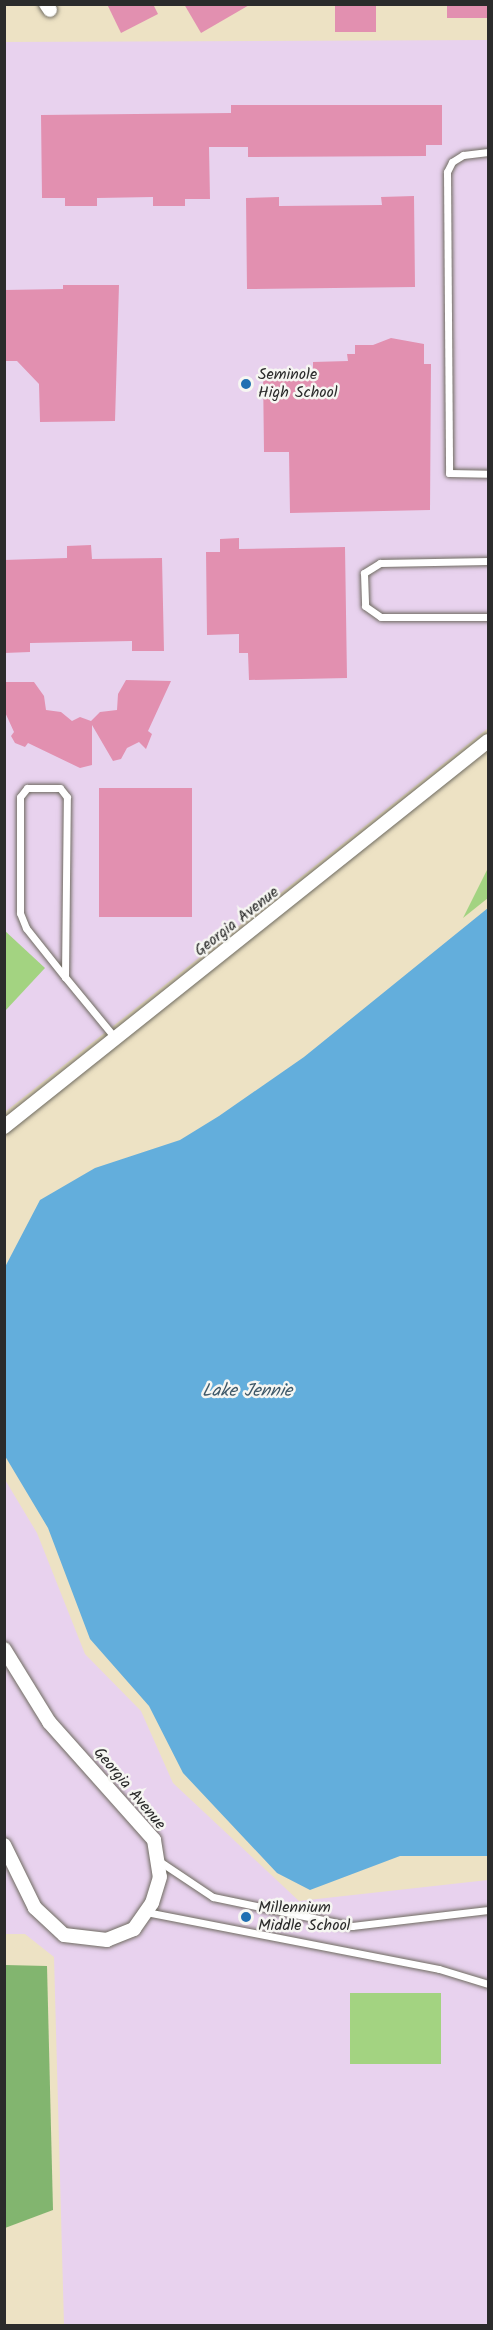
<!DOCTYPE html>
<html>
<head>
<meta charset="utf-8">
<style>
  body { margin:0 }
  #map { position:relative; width:493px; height:2330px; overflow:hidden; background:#ede2c4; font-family:Kalam,sans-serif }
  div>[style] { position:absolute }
  .built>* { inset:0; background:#e8d2ee }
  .green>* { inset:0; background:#a3d381; transform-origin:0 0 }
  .forest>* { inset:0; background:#82b56f }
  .water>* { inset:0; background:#63aedc }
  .building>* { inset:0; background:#e290b0; transform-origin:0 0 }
  .roads { filter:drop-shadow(0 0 2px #6f6b61) drop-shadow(0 0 2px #6f6b61) }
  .service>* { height:7px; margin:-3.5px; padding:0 3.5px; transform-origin:3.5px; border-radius:3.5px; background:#fff }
  .minor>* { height:14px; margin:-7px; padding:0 7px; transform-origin:7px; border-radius:7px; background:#fff }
  .dots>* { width:16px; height:16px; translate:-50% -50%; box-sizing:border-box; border:3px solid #f6f6f2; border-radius:50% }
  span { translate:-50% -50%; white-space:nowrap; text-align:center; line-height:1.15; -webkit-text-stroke:5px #f6f6f2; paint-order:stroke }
  .poi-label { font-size:16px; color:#2b2b2b }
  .left { translate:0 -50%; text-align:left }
  .street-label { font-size:16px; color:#2b2b2b }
  .water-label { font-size:18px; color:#3f5969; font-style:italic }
  .frame { position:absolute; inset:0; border:6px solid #2b2b2b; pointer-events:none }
</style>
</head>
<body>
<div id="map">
  <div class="built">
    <div style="clip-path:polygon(488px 40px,487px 729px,5px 1112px,5px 42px)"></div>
    <div style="clip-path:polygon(4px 1478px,37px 1533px,85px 1654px,141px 1711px,173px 1783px,299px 1901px,488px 1880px,488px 2325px,64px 2325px,54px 1957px,25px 1934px,5px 1934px)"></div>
  </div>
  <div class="green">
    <div style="clip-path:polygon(488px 868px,488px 898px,463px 918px)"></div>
    <div style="clip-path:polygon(4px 930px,45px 968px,5px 1011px,4px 1011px)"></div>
    <div style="left:441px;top:1993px;width:71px;height:91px;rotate:90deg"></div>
  </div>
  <div class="forest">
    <div style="clip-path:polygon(5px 1965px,47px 1966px,53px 2210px,5px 2228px)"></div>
  </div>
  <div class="water">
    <div style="clip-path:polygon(488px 908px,488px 1856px,400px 1856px,310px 1890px,277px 1873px,183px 1773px,149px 1706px,90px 1639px,48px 1528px,5px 1456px,5px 1267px,40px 1200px,95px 1168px,180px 1140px,219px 1116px,304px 1057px)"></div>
  </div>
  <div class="building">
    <div style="clip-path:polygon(107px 4px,153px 4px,158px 14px,121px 33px)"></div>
    <div style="clip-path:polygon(184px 4px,251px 4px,201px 33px)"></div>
    <div style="left:335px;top:4px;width:41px;height:28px"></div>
    <div style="left:447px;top:4px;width:42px;height:14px"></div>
    <div style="clip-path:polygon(231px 105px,442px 105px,442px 145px,426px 145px,426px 156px,248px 157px,248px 147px,209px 147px,210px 199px,185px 199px,185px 206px,153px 206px,153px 197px,97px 198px,97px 206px,65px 206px,65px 198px,42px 198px,41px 115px,231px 113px)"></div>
    <div style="clip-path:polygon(414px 196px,415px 287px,247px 289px,246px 198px,279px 197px,279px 206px,382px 205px,381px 197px)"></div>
    <div style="clip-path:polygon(63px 285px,119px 285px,115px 421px,40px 422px,39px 384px,17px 361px,4px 361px,4px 290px,63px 289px)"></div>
    <div style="clip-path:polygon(391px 338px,424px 344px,424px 364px,431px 364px,430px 510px,290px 513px,289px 452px,264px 452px,263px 372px,313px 371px,313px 362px,348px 361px,347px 354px,355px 354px,355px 345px,373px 345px)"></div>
    <div style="clip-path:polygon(239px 538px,239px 549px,345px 547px,347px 678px,249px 680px,248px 653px,239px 653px,239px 634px,207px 635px,206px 552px,220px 552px,220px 539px)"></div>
    <div style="clip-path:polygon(91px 545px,92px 559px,162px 558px,164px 651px,132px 651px,132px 641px,30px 643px,30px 652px,4px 653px,4px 560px,67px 558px,67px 546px)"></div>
    <div style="clip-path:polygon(126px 680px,171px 681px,148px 731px,152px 734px,146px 749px,139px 742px,127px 748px,121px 759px,113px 761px,92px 725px,92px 765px,80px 768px,28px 743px,25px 747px,15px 743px,11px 736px,14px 732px,4px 710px,4px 682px,34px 682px,44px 696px,46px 710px,61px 712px,72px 721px,80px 717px,91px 721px,100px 712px,117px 710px,118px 694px)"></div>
    <div style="left:99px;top:788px;width:93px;height:129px"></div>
  </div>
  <div class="roads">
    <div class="service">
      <div style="left:488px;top:152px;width:25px;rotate:173deg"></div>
      <div style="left:463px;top:155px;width:13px;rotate:148deg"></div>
      <div style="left:452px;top:162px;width:11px;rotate:117deg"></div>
      <div style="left:447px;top:172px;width:301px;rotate:89.6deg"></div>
      <div style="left:449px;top:473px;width:39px;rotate:1deg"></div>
      <div style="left:488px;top:561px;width:108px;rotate:178.9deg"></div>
      <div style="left:380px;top:563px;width:19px;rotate:148deg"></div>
      <div style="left:364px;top:573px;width:33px;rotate:88deg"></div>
      <div style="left:365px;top:606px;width:19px;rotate:35deg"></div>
      <div style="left:381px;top:617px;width:107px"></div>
      <div style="left:65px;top:977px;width:180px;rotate:-89.4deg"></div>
      <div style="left:67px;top:797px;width:11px;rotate:-128deg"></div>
      <div style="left:60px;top:788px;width:33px;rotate:180deg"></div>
      <div style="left:27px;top:788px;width:11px;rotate:128deg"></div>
      <div style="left:20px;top:797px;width:116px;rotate:90deg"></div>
      <div style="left:20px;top:913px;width:16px;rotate:68deg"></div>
      <div style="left:26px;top:928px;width:63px;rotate:51.5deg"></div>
      <div style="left:65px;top:977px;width:80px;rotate:50.6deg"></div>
      <div style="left:159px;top:1861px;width:65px;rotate:33.7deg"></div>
      <div style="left:213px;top:1897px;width:142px;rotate:11.8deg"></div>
      <div style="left:352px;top:1926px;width:137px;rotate:-6.7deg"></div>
      <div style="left:146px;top:1912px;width:298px;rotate:11deg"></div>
      <div style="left:439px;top:1969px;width:51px;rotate:17deg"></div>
    </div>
    <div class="minor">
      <div style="left:46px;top:4px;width:7px;rotate:56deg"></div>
      <div style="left:4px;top:1127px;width:619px;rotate:-38.57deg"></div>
      <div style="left:4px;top:1649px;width:86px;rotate:58.3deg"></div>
      <div style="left:49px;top:1722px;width:158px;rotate:48.3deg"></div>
      <div style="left:154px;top:1840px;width:37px;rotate:81deg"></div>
      <div style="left:160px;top:1877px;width:27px;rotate:107deg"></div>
      <div style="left:152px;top:1903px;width:32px;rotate:125deg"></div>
      <div style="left:134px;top:1929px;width:29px;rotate:158deg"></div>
      <div style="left:107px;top:1940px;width:43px;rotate:-173.4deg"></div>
      <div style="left:64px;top:1935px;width:40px;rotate:-137deg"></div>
      <div style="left:35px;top:1908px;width:70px;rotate:-116.2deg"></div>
    </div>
  </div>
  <div class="dots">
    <div style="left:246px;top:384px;background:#1f6fb2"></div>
    <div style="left:246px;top:1917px;background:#1f6fb2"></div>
  </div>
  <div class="poi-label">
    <span class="left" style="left:258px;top:384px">Seminole<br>High School</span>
    <span class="left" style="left:258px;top:1917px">Millennium<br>Middle School</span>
  </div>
  <div class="street-label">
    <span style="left:237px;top:922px;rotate:-38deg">Georgia Avenue</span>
    <span style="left:129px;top:1789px;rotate:50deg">Georgia Avenue</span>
  </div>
  <div class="water-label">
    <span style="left:247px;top:1392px">Lake Jennie</span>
  </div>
  <div class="frame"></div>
</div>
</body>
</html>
